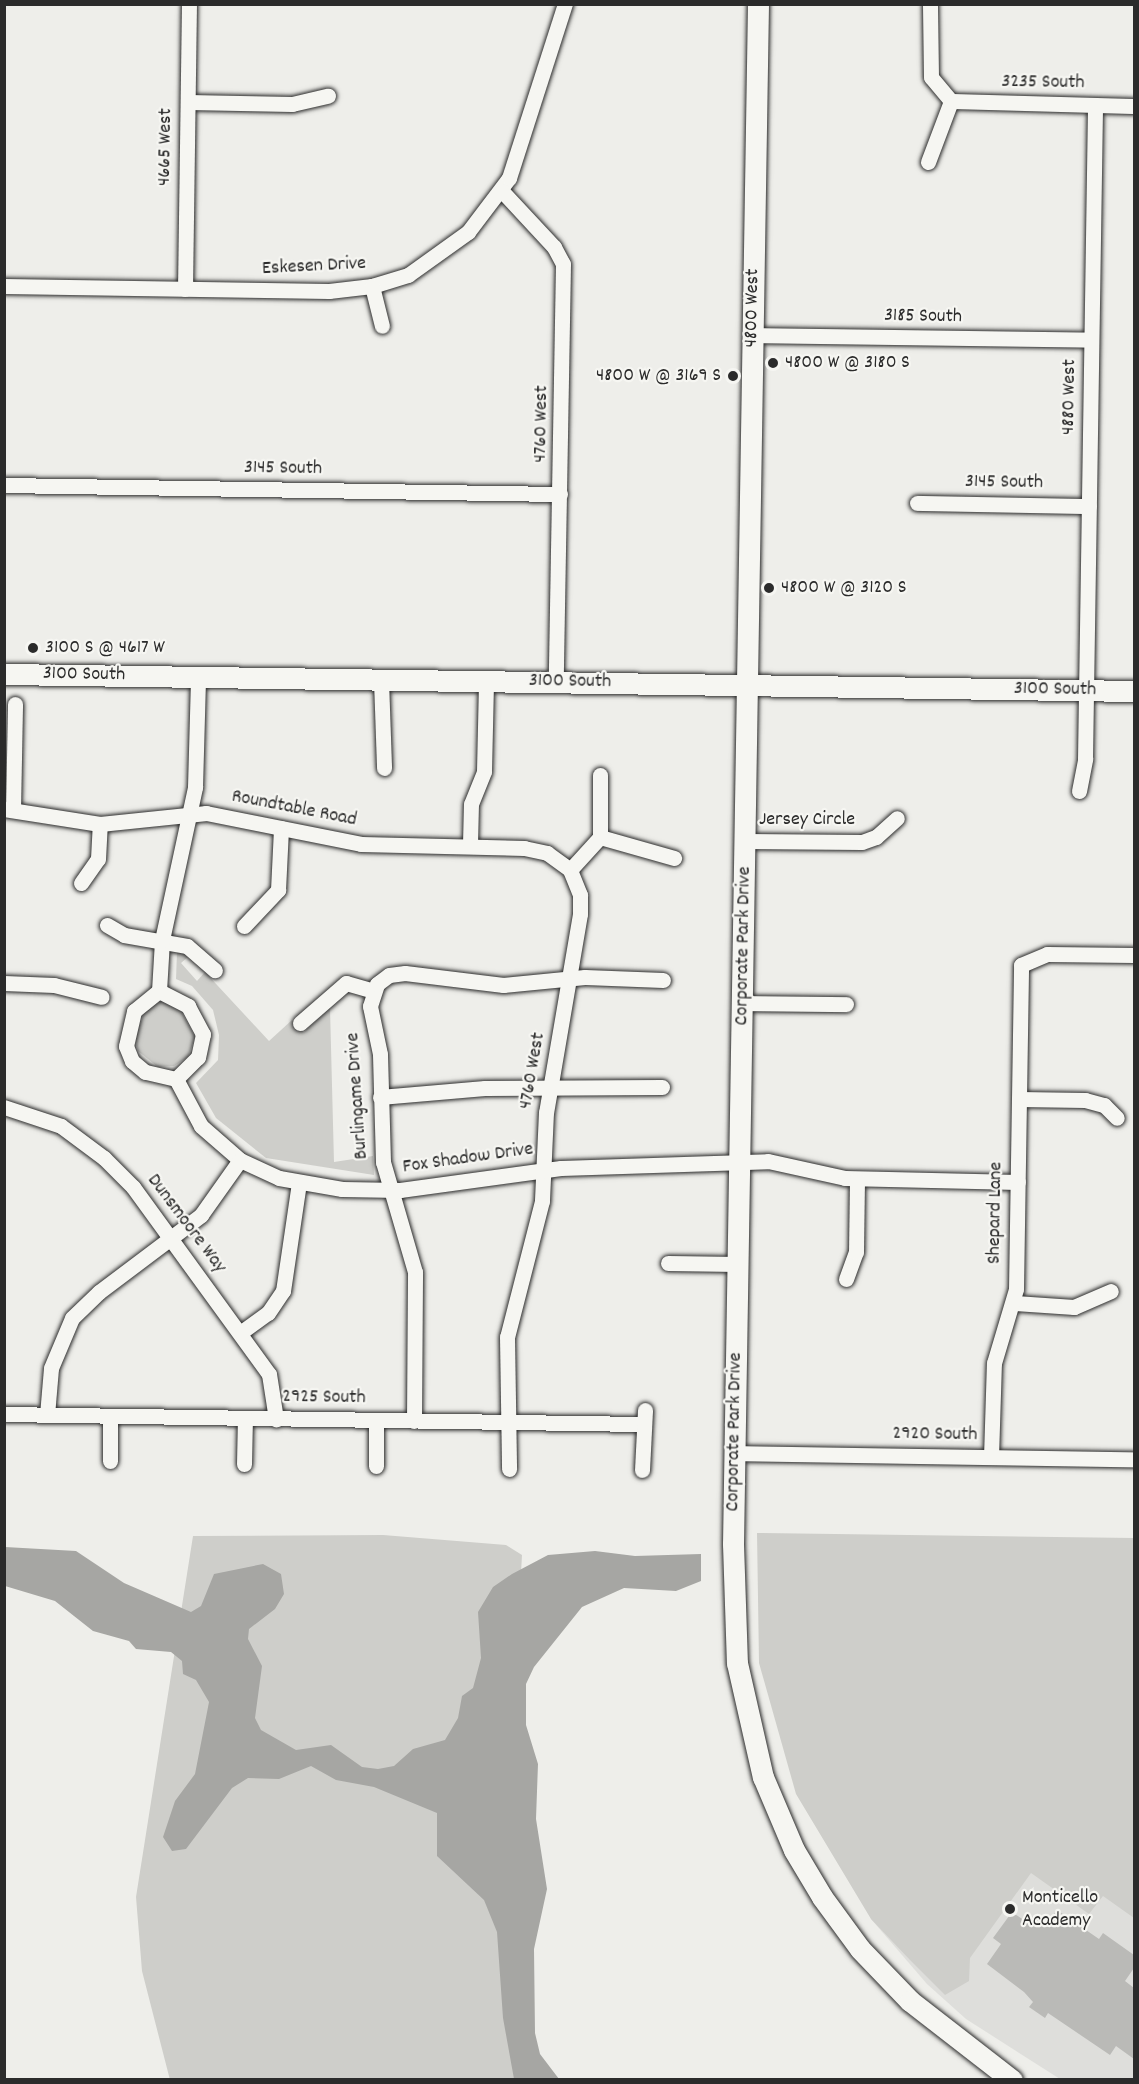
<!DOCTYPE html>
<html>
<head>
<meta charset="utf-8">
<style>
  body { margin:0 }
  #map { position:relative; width:1139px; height:2084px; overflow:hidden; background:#eeeeea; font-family:Dekko,sans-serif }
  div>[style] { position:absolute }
  .built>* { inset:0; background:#dededb }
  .green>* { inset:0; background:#cececa }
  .water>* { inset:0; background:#a6a6a3 }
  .building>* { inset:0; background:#babab7 }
  .roads { filter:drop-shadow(0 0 2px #2b2b2b) drop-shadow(0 0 2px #2b2b2b) }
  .street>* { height:15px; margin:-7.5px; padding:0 7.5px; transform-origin:7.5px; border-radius:7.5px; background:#f6f6f2 }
  .secondary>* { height:21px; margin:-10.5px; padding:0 10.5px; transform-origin:10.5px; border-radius:10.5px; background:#f6f6f2 }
  .dots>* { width:16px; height:16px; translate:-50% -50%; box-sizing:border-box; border:3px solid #f6f6f2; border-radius:50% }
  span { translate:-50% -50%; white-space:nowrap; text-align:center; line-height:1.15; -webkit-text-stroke:4.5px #f6f6f2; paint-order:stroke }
  .street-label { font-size:20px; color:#2b2b2b }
  .poi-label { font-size:20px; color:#2b2b2b }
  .left { translate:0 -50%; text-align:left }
  .right { translate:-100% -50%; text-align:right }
  .frame { position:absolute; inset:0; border:6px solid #2b2b2b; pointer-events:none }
</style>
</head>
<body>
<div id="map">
  <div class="built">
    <div style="clip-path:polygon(1134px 1750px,1134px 2079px,1060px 2079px,966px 2019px,927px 1984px,871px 1919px,1056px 1788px)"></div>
  </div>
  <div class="green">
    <div style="clip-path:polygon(177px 952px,189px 956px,181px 963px,197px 981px,205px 972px,269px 1041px,292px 1020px,304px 1032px,330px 1008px,334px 1162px,373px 1156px,374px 1175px,266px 1158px,216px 1118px,196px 1083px,218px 1060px,219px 1035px,213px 1010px,192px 986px,176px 979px)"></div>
    <div style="clip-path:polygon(162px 1001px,181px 1011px,195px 1037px,188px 1057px,174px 1066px,158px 1067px,138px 1051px,135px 1037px,146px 1009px)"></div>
    <div style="clip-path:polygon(757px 1533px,1134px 1538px,1134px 1918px,1103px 1896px,1089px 1914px,1031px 1873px,970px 1958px,969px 1981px,945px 1995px,910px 1960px,871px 1919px,796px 1794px,759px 1663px)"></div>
    <div style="clip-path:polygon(383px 1535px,506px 1545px,522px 1555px,500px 1953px,525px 2079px,170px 2080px,142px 1971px,136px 1897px,193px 1536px)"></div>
  </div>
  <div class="water">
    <div style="clip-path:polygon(5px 1547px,76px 1551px,124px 1583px,191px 1612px,201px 1606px,214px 1574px,263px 1564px,281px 1574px,284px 1594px,275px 1609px,249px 1629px,248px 1639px,262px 1666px,255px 1718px,261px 1730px,296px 1750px,331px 1745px,362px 1767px,378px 1769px,394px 1766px,413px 1749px,445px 1740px,458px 1718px,462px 1696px,473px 1688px,481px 1658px,478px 1612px,493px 1587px,512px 1574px,548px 1555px,595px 1551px,635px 1556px,701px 1554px,701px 1581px,676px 1591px,624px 1588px,582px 1607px,534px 1667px,526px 1684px,526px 1725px,538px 1764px,536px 1819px,547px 1889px,534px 1949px,535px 2033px,540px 2054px,559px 2079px,514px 2079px,503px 2018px,497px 1932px,484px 1900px,437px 1856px,437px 1813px,374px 1787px,336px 1780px,311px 1766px,279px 1779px,248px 1778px,232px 1788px,186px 1849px,172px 1851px,163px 1837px,175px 1801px,195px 1774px,209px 1702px,196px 1680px,183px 1674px,182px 1661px,171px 1652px,136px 1649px,129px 1641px,93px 1631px,55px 1601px,5px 1586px)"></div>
  </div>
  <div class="building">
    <div style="clip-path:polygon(1057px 1910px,1099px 1939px,1103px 1933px,1134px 1955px,1134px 1968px,1125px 1981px,1134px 1988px,1134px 2059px,1116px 2046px,1110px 2055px,1048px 2013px,1045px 2018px,1029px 2007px,1033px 2002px,1024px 1992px,987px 1964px,1001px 1944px,993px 1938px,1012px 1912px,1028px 1923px,1033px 1916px,1046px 1926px)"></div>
  </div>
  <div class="roads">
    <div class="street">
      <div style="left:951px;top:101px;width:183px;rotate:1.6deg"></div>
      <div style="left:188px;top:102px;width:104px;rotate:1.1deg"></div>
      <div style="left:292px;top:104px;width:37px;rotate:-13deg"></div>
      <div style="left:928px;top:162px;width:65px;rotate:-69.3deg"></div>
      <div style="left:951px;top:101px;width:31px;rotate:-130deg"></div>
      <div style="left:931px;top:77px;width:73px;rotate:-90.8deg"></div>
      <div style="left:501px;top:190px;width:78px;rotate:47.1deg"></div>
      <div style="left:554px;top:247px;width:19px;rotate:62deg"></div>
      <div style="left:563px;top:264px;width:418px;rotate:91deg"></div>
      <div style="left:4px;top:286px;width:325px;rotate:0.9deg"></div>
      <div style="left:329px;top:291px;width:43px;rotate:-6.6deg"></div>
      <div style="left:372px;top:286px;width:38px;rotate:-17deg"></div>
      <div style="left:408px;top:275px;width:74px;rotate:-35.6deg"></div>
      <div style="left:468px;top:232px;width:68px;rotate:-52.8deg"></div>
      <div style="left:509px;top:178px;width:183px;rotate:-72.2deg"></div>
      <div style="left:372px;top:286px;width:41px;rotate:76deg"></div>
      <div style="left:185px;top:289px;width:285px;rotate:-89.2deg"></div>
      <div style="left:753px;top:335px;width:338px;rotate:0.8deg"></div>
      <div style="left:4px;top:485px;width:556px;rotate:0.93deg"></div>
      <div style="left:917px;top:503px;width:172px;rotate:1deg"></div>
      <div style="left:381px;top:680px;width:88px;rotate:88deg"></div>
      <div style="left:1079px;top:791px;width:33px;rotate:-79deg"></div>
      <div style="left:1085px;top:759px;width:654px;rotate:-89.12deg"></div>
      <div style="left:4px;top:809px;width:97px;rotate:8.9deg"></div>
      <div style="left:100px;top:824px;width:107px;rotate:-5.9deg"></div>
      <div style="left:206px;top:813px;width:158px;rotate:11.3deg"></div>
      <div style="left:361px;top:844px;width:163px;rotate:1.4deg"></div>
      <div style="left:524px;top:848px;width:24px;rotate:12deg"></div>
      <div style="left:547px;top:853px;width:29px;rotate:36deg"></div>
      <div style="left:570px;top:870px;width:27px;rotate:68deg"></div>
      <div style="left:580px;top:895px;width:19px;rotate:90deg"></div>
      <div style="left:580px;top:914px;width:201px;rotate:99.7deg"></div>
      <div style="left:546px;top:1112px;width:89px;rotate:92.6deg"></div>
      <div style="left:542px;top:1201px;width:140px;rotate:104.4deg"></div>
      <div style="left:507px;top:1337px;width:132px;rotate:89.1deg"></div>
      <div style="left:13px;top:810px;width:106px;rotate:-88.9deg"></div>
      <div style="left:600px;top:837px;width:77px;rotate:15.8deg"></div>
      <div style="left:745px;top:841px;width:117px;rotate:0.5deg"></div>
      <div style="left:862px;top:842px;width:15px;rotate:-20deg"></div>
      <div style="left:876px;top:837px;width:28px;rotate:-42deg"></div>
      <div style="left:470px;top:844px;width:40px;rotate:-88.6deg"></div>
      <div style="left:471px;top:804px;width:35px;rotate:-68deg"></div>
      <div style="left:484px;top:771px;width:90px;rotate:-88.7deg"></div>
      <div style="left:570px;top:870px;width:45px;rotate:-47.7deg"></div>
      <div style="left:600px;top:837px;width:62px;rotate:-90deg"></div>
      <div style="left:81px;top:883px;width:29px;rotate:-55deg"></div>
      <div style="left:98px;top:859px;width:35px;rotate:-87deg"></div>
      <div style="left:107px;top:925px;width:20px;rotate:30deg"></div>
      <div style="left:124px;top:935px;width:64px;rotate:9.9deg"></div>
      <div style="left:187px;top:946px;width:37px;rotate:41deg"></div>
      <div style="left:244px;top:926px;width:50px;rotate:-46.6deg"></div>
      <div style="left:278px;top:890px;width:62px;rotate:-87.2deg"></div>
      <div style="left:4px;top:983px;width:50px;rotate:2.3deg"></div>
      <div style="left:54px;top:985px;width:49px;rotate:14deg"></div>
      <div style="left:159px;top:991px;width:51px;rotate:-86.6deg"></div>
      <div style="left:162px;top:940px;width:157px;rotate:-77.8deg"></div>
      <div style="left:195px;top:787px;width:110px;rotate:-88.4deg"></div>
      <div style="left:159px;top:991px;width:33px;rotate:27deg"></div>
      <div style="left:188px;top:1006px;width:32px;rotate:62deg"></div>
      <div style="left:203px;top:1034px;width:24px;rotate:102deg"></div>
      <div style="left:198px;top:1057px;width:31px;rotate:135deg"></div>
      <div style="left:176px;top:1079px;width:32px;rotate:-167deg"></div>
      <div style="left:145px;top:1072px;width:17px;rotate:-140deg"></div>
      <div style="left:132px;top:1061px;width:16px;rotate:-112deg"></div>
      <div style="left:126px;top:1046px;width:36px;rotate:-77deg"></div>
      <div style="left:134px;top:1011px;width:32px;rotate:-39deg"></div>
      <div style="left:743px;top:1003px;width:103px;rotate:0.6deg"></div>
      <div style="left:300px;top:1023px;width:61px;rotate:-41deg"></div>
      <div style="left:346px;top:983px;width:29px;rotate:16deg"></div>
      <div style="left:176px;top:1079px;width:53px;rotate:62deg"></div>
      <div style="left:201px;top:1126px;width:52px;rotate:41.1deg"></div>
      <div style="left:240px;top:1160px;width:43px;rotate:24.8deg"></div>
      <div style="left:279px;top:1178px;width:64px;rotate:9.9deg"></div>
      <div style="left:342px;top:1189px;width:58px;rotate:1deg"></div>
      <div style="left:400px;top:1190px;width:162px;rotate:-7.8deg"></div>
      <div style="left:561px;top:1168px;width:207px;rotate:-1.9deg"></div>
      <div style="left:768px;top:1161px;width:79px;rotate:12.4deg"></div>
      <div style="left:845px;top:1178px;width:173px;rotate:1.3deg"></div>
      <div style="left:380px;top:1097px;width:105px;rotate:-4.9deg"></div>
      <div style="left:485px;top:1088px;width:177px;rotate:-0.3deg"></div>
      <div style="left:1019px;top:1099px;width:66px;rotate:0.9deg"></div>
      <div style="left:1085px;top:1100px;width:20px;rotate:15deg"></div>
      <div style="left:1104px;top:1105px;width:18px;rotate:45deg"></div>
      <div style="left:4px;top:1107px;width:60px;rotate:18.4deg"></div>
      <div style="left:61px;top:1126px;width:54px;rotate:36.7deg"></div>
      <div style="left:104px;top:1158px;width:41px;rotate:45deg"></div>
      <div style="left:133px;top:1187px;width:231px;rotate:54deg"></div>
      <div style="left:269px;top:1374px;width:46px;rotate:81.2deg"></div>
      <div style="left:668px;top:1263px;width:70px;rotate:0.8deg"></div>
      <div style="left:846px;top:1279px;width:29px;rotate:-70deg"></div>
      <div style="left:856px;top:1252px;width:73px;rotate:-89.2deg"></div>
      <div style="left:1015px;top:1303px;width:59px;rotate:3.9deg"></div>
      <div style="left:1074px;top:1307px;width:40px;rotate:-23.4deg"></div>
      <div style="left:240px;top:1333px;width:34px;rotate:-36deg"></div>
      <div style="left:268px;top:1313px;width:27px;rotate:-56deg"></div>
      <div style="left:283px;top:1291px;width:109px;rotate:-81.6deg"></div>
      <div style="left:4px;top:1414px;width:638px;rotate:0.9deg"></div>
      <div style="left:47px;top:1415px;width:47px;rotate:-85.1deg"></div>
      <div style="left:51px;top:1368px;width:54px;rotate:-67.2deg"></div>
      <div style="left:72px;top:1318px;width:37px;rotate:-44deg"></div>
      <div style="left:99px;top:1292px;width:128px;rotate:-37deg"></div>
      <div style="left:201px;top:1215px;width:67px;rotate:-54.7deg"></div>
      <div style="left:414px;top:1421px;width:149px;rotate:-89.6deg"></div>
      <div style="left:415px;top:1272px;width:115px;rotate:-106.2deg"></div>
      <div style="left:383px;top:1162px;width:108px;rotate:-91.6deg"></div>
      <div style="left:380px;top:1054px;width:49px;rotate:-101.8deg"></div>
      <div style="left:370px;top:1006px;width:23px;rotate:-72deg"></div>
      <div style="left:377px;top:984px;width:15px;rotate:-37deg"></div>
      <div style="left:389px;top:975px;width:16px;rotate:-7deg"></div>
      <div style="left:405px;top:973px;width:99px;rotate:7deg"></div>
      <div style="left:503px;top:985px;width:82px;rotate:-5.6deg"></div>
      <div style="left:585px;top:977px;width:78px;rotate:2.2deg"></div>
      <div style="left:735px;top:1453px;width:399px;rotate:0.9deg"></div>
      <div style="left:991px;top:1457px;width:94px;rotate:-88.2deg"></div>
      <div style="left:994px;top:1363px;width:77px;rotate:-73.4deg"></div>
      <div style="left:1016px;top:1289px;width:324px;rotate:-89.1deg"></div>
      <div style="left:1021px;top:965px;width:28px;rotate:-23deg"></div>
      <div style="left:1047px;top:954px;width:87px;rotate:0.7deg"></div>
      <div style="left:110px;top:1461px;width:45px;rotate:-90deg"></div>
      <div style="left:244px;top:1464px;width:46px;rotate:-88.8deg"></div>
      <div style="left:376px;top:1466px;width:46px;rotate:-90deg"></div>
      <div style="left:642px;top:1470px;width:60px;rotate:-87.1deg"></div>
    </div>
    <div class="secondary">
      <div style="left:758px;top:4px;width:1540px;rotate:90.93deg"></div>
      <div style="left:733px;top:1544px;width:119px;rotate:88.1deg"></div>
      <div style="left:737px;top:1663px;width:117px;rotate:77.2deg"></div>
      <div style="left:763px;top:1777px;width:79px;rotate:67deg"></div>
      <div style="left:794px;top:1850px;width:55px;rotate:59.2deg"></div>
      <div style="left:822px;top:1897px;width:64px;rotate:53.8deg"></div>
      <div style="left:860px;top:1949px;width:72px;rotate:46.1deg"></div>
      <div style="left:910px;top:2001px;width:129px;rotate:37.8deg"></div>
      <div style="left:4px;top:674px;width:1130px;rotate:0.86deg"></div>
    </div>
  </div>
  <div class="dots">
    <div style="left:773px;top:363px;background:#2b2b2b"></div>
    <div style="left:733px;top:376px;background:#2b2b2b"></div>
    <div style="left:769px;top:588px;background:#2b2b2b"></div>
    <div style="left:33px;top:648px;background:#2b2b2b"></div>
    <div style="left:1010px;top:1909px;background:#2b2b2b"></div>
  </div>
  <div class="street-label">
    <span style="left:1043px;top:83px;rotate:1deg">3235 South</span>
    <span style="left:166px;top:147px;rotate:-89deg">4665 West</span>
    <span style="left:314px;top:267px;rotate:-3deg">Eskesen Drive</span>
    <span style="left:753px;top:308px;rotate:-89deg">4800 West</span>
    <span style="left:923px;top:317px;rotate:1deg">3185 South</span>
    <span style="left:1070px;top:397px;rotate:-89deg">4880 West</span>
    <span style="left:542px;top:424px;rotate:-89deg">4760 West</span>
    <span style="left:283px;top:469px;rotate:1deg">3145 South</span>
    <span style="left:1004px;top:483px;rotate:1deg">3145 South</span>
    <span style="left:84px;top:675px;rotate:1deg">3100 South</span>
    <span style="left:570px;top:682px;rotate:1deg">3100 South</span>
    <span style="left:1055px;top:690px;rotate:1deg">3100 South</span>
    <span style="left:294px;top:809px;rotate:11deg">Roundtable Road</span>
    <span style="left:807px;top:820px">Jersey Circle</span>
    <span style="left:744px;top:946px;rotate:-89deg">Corporate Park Drive</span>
    <span style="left:533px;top:1071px;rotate:-80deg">4760 West</span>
    <span style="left:358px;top:1096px;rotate:-94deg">Burlingame Drive</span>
    <span style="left:468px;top:1159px;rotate:-8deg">Fox Shadow Drive</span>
    <span style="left:996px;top:1213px;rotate:-89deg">Shepard Lane</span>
    <span style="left:186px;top:1224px;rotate:53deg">Dunsmoore Way</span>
    <span style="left:324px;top:1398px;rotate:1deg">2925 South</span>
    <span style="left:735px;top:1432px;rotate:-89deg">Corporate Park Drive</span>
    <span style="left:935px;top:1435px;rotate:1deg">2920 South</span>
  </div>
  <div class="poi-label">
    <span class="left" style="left:785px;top:363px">4800 W @ 3180 S</span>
    <span class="right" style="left:721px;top:376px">4800 W @ 3169 S</span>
    <span class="left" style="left:781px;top:588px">4800 W @ 3120 S</span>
    <span class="left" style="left:45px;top:648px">3100 S @ 4617 W</span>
    <span class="left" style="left:1022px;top:1910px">Monticello<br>Academy</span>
  </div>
  <div class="frame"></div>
</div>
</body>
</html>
